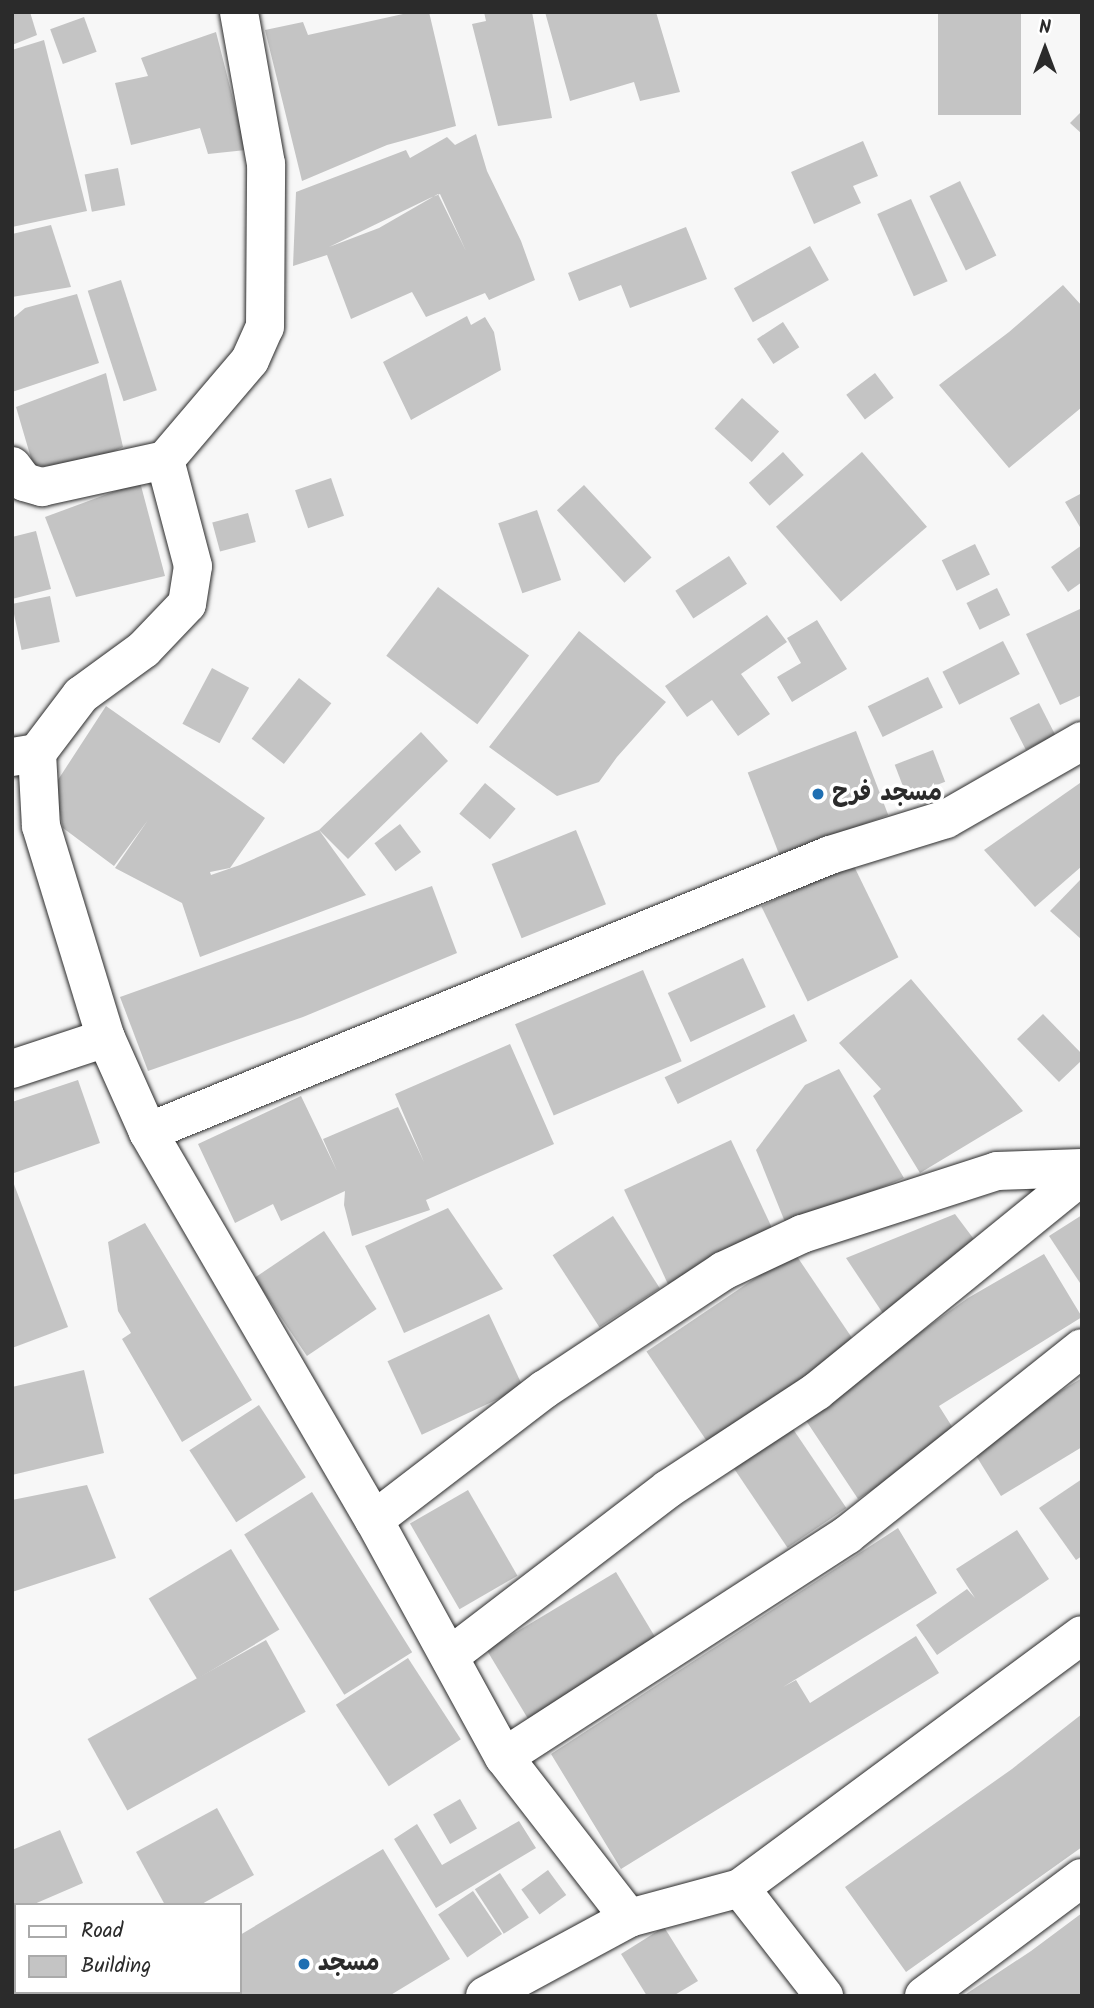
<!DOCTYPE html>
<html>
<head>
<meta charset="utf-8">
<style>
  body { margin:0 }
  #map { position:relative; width:1094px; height:2008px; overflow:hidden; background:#f7f7f7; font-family:Kalam,"Playpen Sans Arabic",sans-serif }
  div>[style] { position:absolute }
  .building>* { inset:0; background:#c4c4c4; transform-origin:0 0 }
  .roads { filter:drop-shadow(0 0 2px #2b2b2b) drop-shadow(0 0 2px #2b2b2b) }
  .street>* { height:38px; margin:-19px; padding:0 19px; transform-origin:19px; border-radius:19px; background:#fff }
  .dots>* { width:19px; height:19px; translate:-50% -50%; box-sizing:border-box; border:4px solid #fff; border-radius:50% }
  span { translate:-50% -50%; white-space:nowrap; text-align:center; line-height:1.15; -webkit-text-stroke:7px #fff; paint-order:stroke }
  .poi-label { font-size:24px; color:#2b2b2b; font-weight:700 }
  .left { translate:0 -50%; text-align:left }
  .frame { position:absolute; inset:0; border:14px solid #2b2b2b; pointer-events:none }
  .legend { position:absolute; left:14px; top:1903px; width:228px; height:91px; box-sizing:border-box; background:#fff; border:2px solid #aaa; margin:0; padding:9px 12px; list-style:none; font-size:21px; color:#2b2b2b }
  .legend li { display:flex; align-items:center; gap:14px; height:35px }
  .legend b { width:35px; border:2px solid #aaa }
  .north { position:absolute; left:1010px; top:14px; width:70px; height:70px; -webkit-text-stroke:5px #fff; paint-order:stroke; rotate:0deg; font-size:19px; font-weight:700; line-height:28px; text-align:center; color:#2b2b2b }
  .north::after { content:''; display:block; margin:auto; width:24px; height:32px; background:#2b2b2b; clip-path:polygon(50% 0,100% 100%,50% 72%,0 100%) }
</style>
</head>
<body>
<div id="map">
  <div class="building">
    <div style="clip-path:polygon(12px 12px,30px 12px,37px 35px,12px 45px)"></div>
    <div style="clip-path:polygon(412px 12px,429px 12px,456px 126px,387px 145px,302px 181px,265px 30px,303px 22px,308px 35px)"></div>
    <div style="clip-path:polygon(484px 12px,532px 12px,552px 118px,498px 126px,472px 24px,486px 21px)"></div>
    <div style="clip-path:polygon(545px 12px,656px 12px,680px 92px,640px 101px,634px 82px,570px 101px)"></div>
    <div style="left:938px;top:12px;width:83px;height:103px"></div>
    <div style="left:84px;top:17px;width:37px;height:36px;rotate:70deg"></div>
    <div style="clip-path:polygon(216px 32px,246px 150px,208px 154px,200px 128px,131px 145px,115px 83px,148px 76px,141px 58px)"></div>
    <div style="clip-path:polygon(44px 40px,87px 211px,12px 227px,12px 50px)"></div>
    <div style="clip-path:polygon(1082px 111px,1082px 134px,1070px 123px)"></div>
    <div style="clip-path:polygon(evenodd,476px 134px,487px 171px,521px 241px,535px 280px,489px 300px,485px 293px,426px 317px,412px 292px,351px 319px,327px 255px,293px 266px,296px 192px,406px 150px,410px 158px,447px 137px,455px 145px,476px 134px,438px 194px,379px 228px,329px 247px,430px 198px,440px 194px,466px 251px,438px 194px)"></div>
    <div style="clip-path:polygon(863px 141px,878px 176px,853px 186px,861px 203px,814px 224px,791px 172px)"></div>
    <div style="left:118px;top:168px;width:38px;height:34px;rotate:79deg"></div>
    <div style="left:960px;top:181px;width:83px;height:34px;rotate:64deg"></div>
    <div style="left:911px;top:199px;width:90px;height:37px;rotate:66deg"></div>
    <div style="clip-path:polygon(51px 225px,71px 287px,12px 297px,12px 234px)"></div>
    <div style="clip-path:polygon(686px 227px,707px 279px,630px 308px,621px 285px,579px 301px,568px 273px)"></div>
    <div style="left:810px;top:246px;width:39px;height:87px;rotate:61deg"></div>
    <div style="left:121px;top:280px;width:116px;height:35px;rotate:72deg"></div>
    <div style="clip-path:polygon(1063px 285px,1082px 306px,1082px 407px,1009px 468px,939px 385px,1009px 332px)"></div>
    <div style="clip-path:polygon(77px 294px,99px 363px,12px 392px,12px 319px,25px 308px)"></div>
    <div style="clip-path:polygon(467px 316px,471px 325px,485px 317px,494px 332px,501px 370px,411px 420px,383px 362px)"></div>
    <div style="left:783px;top:322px;width:30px;height:31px;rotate:57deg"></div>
    <div style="clip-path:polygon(106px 373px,123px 447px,76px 469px,33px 465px,16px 407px)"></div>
    <div style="left:875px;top:373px;width:31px;height:36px;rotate:53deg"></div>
    <div style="left:742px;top:398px;width:50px;height:41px;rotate:42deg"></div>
    <div style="left:783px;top:452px;width:31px;height:46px;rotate:48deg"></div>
    <div style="left:862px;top:452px;width:99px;height:114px;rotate:49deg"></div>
    <div style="left:331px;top:478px;width:40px;height:38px;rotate:71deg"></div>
    <div style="clip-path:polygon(140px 482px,165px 576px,76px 597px,45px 517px)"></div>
    <div style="left:584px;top:485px;width:99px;height:37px;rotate:47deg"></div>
    <div style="clip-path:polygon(1082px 493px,1082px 526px,1080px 527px,1065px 502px)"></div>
    <div style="left:537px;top:510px;width:74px;height:41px;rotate:71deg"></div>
    <div style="left:248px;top:513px;width:30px;height:37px;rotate:75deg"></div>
    <div style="clip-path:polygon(36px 531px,51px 589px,12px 599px,12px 537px)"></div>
    <div style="left:975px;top:544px;width:34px;height:37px;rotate:64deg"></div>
    <div style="clip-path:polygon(1082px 545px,1082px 582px,1068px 592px,1051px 567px)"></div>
    <div style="left:729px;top:556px;width:33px;height:64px;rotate:57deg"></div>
    <div style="left:438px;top:587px;width:114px;height:86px;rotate:37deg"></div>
    <div style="left:997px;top:588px;width:30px;height:34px;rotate:64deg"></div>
    <div style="left:50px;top:596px;width:47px;height:39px;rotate:78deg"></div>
    <div style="clip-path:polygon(1080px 609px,1082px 695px,1060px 705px,1026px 634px)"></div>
    <div style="clip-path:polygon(767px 615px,787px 642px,741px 674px,770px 714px,738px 736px,712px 700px,687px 717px,665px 686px)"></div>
    <div style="clip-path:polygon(817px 620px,847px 669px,792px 702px,777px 677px,801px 663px,787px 638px)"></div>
    <div style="clip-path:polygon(579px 631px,666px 702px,617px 757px,599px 782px,557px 796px,489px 747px)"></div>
    <div style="left:1003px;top:641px;width:37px;height:68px;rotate:63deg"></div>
    <div style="left:212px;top:668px;width:42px;height:63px;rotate:28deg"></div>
    <div style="left:928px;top:677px;width:34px;height:67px;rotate:64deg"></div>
    <div style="left:299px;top:678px;width:41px;height:77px;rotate:38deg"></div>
    <div style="left:1039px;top:703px;width:36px;height:33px;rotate:63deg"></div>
    <div style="clip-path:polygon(106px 706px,265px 818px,230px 868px,210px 872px,211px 875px,240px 865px,319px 830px,421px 732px,448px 761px,348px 859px,319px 830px,366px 895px,200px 957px,182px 903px,115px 868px,148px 820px,114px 866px,63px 828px,54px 786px)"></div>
    <div style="left:856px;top:731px;width:90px;height:116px;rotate:69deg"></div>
    <div style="left:933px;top:750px;width:34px;height:41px;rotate:69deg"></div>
    <div style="left:485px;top:783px;width:40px;height:40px;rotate:40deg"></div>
    <div style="clip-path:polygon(1080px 783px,1082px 866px,1035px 907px,984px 850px)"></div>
    <div style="left:400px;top:824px;width:35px;height:32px;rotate:53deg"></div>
    <div style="left:576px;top:830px;width:80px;height:91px;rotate:68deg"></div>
    <div style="left:852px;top:862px;width:106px;height:101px;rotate:64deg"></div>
    <div style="clip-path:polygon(1082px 878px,1082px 940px,1050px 911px)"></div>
    <div style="clip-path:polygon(432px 886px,457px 953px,303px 1017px,148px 1071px,120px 997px)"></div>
    <div style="left:743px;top:958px;width:54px;height:83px;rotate:65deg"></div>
    <div style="left:643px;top:970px;width:99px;height:139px;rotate:67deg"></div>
    <div style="clip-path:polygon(911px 979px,1023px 1111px,920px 1173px,873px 1096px,881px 1089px,839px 1043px)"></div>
    <div style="left:794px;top:1014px;width:30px;height:144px;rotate:64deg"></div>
    <div style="clip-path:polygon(1043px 1014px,1082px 1054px,1082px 1060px,1059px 1082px,1017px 1039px)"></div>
    <div style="clip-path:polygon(510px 1044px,554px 1144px,426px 1200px,430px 1210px,352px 1236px,344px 1205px,345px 1191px,281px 1221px,273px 1204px,235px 1223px,198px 1144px,301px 1096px,337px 1171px,323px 1139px,398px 1107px,424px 1162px,395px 1094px)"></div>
    <div style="clip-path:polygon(839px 1069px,904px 1178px,787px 1227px,756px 1150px,805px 1085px)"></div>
    <div style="clip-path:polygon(78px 1080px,100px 1143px,14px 1173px,12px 1102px)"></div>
    <div style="left:731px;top:1140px;width:106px;height:118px;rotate:65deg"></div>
    <div style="clip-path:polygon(12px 1179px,68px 1327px,12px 1348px)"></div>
    <div style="clip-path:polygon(448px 1208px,503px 1289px,404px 1333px,365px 1246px)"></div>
    <div style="clip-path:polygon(955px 1214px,982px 1250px,884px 1315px,846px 1258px)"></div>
    <div style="clip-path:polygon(1082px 1215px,1082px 1286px,1049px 1236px)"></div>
    <div style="left:613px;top:1216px;width:86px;height:72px;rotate:57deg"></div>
    <div style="clip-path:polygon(145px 1223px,252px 1400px,182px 1442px,122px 1339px,131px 1333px,118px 1311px,108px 1242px)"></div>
    <div style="left:324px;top:1231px;width:94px;height:84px;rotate:56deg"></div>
    <div style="left:794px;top:1252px;width:112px;height:178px;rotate:56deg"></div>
    <div style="clip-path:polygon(1044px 1254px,1082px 1317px,939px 1406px,958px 1436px,858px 1499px,803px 1416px,968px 1298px)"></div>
    <div style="left:489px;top:1314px;width:81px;height:112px;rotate:65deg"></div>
    <div style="clip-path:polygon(84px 1370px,104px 1453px,12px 1475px,12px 1387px)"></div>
    <div style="clip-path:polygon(1082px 1378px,1082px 1447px,1001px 1496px,970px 1446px)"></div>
    <div style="left:259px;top:1405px;width:86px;height:83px;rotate:57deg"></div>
    <div style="left:791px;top:1426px;width:99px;height:71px;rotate:56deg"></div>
    <div style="clip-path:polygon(1082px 1479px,1082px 1556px,1076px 1560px,1039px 1508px)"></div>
    <div style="clip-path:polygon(87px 1485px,116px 1558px,12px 1592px,12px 1500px)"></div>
    <div style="left:468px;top:1490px;width:99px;height:67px;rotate:60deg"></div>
    <div style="left:312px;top:1492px;width:189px;height:80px;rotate:58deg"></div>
    <div style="clip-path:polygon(898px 1528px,937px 1593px,783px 1687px,796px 1680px,810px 1703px,916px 1636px,939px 1673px,621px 1869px,551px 1754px)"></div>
    <div style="clip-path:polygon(1017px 1530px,1049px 1579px,937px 1655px,916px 1625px,967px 1589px,975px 1598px,956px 1569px)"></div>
    <div style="left:231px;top:1549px;width:94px;height:96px;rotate:59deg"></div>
    <div style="left:616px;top:1572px;width:85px;height:151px;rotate:59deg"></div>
    <div style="left:266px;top:1640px;width:82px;height:204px;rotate:61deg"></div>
    <div style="left:408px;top:1658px;width:97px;height:86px;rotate:57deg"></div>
    <div style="clip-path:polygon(1082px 1714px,1082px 1847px,906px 1972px,845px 1887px,1012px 1769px)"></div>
    <div style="left:460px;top:1799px;width:34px;height:31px;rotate:60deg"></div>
    <div style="clip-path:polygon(217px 1808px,254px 1875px,200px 1905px,165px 1905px,136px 1852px)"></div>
    <div style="clip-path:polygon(519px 1821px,536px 1848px,436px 1908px,394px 1839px,417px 1824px,442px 1865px)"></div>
    <div style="clip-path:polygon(60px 1830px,83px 1883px,32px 1905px,16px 1905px,16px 1912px,12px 1913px,12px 1850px)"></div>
    <div style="clip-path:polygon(383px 1849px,450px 1959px,389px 1996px,204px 1996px,202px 1992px,240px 1992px,240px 1935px)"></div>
    <div style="left:548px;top:1870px;width:31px;height:33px;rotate:54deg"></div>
    <div style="left:500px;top:1873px;width:53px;height:30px;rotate:57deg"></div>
    <div style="left:473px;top:1891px;width:52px;height:42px;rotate:56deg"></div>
    <div style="clip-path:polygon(1082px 1913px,1082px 1996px,963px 1996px,1031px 1951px)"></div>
    <div style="clip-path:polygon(664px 1927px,698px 1981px,673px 1996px,647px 1996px,621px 1954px)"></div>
  </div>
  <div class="roads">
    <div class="street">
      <div style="left:12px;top:466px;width:20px;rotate:53deg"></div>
      <div style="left:24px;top:482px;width:19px;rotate:16deg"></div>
      <div style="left:42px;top:487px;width:126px;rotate:-12.4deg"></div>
      <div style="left:37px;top:753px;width:73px;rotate:-52.8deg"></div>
      <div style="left:81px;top:695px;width:78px;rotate:-36.1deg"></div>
      <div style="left:144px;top:649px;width:62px;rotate:-46.3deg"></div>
      <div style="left:187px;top:604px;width:38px;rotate:-81deg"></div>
      <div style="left:193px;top:566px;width:110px;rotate:-104.8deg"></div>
      <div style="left:165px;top:460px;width:131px;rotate:-49.6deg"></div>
      <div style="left:250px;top:360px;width:36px;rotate:-66deg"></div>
      <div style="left:265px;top:327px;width:163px;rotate:-89.6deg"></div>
      <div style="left:266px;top:164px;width:154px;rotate:-100.1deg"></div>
      <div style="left:12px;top:757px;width:25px;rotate:-9deg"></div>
      <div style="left:37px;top:753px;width:73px;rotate:86.9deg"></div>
      <div style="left:41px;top:826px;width:222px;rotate:73deg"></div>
      <div style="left:106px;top:1038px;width:103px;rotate:65.9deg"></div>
      <div style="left:148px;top:1132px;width:449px;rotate:59.8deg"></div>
      <div style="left:374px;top:1520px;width:270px;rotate:61.3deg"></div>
      <div style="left:504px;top:1757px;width:204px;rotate:52.2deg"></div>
      <div style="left:12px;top:1069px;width:99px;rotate:-18.3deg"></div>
      <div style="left:148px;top:1132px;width:736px;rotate:-22.1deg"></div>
      <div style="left:830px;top:855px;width:121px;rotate:-17.2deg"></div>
      <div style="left:946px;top:819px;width:157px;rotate:-29.8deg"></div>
      <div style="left:374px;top:1520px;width:215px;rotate:-37.5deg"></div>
      <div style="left:545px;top:1389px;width:214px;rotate:-33.5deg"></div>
      <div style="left:723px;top:1271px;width:87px;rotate:-25.1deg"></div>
      <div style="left:802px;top:1234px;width:205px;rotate:-17.9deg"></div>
      <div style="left:997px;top:1171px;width:85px;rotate:-2deg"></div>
      <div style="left:451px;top:1655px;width:273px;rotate:-37.4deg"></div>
      <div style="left:668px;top:1489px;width:178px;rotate:-33.3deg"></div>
      <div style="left:817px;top:1391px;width:341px;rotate:-39.1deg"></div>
      <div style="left:504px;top:1757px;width:409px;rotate:-32.9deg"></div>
      <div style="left:847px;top:1535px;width:300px;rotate:-38.5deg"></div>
      <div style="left:740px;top:1888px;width:137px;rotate:52.1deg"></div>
      <div style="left:485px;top:1996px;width:164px;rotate:-28.4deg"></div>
      <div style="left:629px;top:1918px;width:115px;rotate:-15.1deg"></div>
      <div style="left:740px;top:1888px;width:425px;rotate:-36.5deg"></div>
      <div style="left:924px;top:1996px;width:197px;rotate:-36.8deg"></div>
    </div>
  </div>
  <div class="dots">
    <div style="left:818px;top:794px;background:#1f6fb2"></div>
    <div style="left:304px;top:1964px;background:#1f6fb2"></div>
  </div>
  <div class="poi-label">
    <span class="left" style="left:832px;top:794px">مسجد فرح</span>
    <span class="left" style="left:318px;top:1964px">مسجد</span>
  </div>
  <div class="frame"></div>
  <ul class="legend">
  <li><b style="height:9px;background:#fff"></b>Road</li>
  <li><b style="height:19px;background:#c4c4c4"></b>Building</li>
  </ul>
  <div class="north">N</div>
</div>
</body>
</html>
